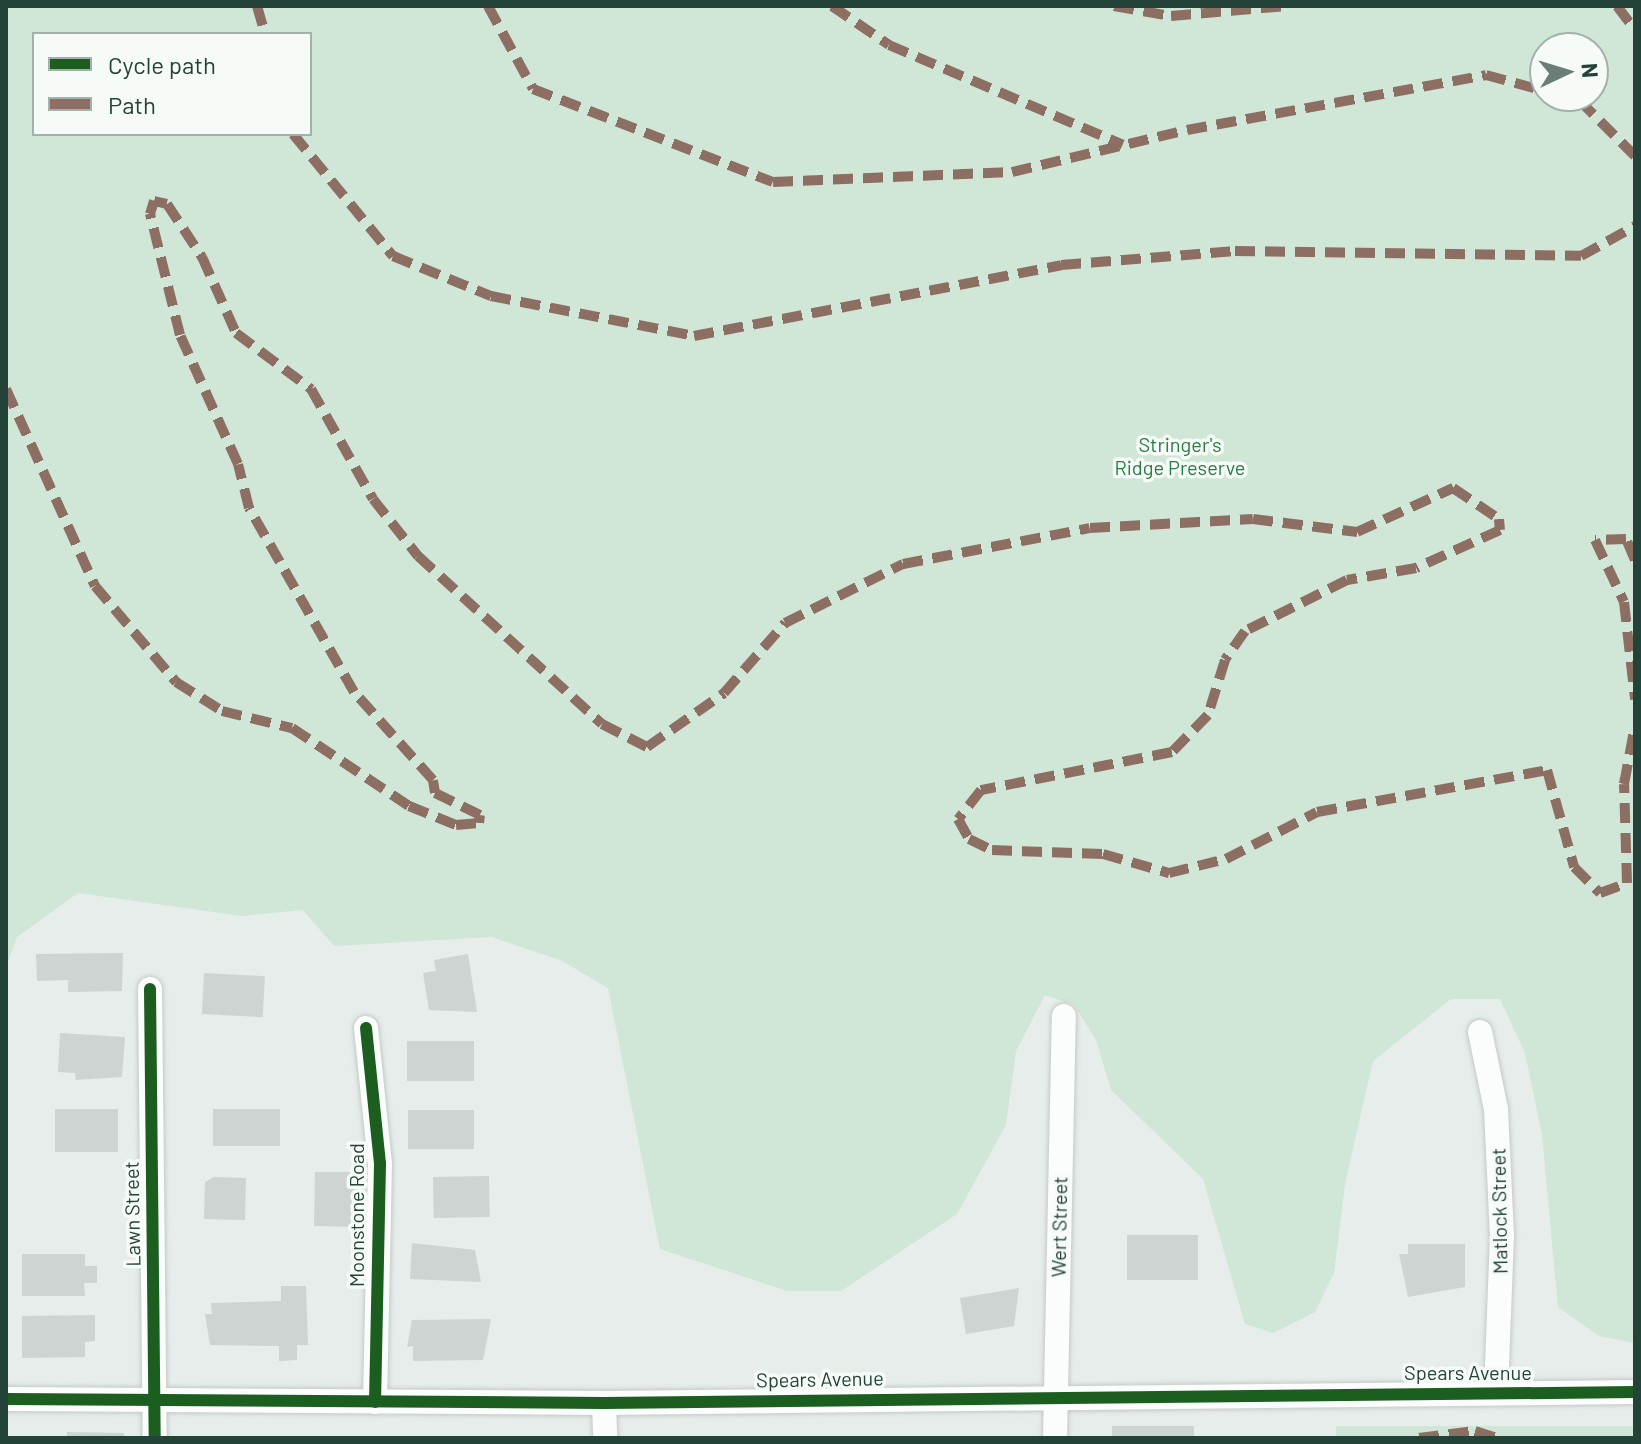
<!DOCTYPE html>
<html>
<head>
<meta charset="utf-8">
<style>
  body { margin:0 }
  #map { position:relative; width:1641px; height:1444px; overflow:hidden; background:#e7edea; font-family:Barlow,sans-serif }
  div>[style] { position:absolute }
  .green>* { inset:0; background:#d0e6d6; transform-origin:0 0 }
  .building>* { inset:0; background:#ced4d1; transform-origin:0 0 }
  .roads { filter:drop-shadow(0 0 2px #c4cac7) drop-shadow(0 0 2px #c4cac7) }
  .minor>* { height:24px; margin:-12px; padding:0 12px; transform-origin:12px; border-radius:12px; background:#fbfcfc }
  .quiet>* { height:10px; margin-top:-5px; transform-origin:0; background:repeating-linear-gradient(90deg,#8d6e63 0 20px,transparent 0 30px) }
  .cycleway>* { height:12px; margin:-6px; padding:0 6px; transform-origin:6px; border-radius:6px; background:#1b5e20 }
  span { translate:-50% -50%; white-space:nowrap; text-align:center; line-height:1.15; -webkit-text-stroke:7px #f6fbf8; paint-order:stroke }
  .park-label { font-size:20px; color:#2b7c44 }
  .street-label { font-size:20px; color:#234238 }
  .frame { position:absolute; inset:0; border:8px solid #234238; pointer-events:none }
  .legend { position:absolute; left:32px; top:32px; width:280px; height:104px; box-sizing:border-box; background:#f6fbf8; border:2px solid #a2b1ab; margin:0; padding:10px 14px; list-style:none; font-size:24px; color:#234238 }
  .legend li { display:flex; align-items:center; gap:16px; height:40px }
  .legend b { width:40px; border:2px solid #a2b1ab }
  .north { position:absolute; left:1529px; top:32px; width:80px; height:80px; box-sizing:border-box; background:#f6fbf8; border:2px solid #a2b1ab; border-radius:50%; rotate:86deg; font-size:22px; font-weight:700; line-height:32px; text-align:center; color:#234238 }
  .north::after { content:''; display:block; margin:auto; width:28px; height:36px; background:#687e76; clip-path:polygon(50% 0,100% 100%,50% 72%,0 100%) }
</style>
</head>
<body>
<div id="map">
  <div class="green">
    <div style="clip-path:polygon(evenodd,6px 6px,1635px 6px,1635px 1343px,1599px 1336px,1558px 1307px,1542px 1135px,1525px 1053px,1500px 999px,1451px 999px,1373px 1061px,1345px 1184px,1334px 1273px,1315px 1312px,1273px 1333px,1245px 1324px,1203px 1179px,1111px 1090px,1096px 1040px,1074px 1005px,1045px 995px,1016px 1051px,1006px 1125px,957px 1214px,841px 1291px,787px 1291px,660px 1249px,608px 988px,562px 961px,492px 937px,334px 946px,303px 910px,242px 916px,78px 893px,17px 937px,6px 967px,6px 6px,310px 34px,310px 134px,34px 134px,34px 34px,310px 34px,6px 6px,1593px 48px,1593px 96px,1545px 96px,1545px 48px,1593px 48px)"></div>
    <div style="left:1635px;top:1426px;width:12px;height:299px;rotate:90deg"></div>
  </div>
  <div class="building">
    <div style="clip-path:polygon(123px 953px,122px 991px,68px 992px,68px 980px,37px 981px,36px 954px)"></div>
    <div style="clip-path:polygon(468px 954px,477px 1012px,429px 1010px,423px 973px,436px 971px,434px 960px)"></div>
    <div style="left:204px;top:973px;width:61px;height:41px;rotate:3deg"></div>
    <div style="clip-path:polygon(60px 1033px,125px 1037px,122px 1077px,76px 1080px,75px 1073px,58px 1072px)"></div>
    <div style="left:407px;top:1041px;width:67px;height:40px"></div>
    <div style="left:55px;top:1109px;width:63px;height:43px"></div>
    <div style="left:213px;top:1109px;width:67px;height:37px"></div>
    <div style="left:408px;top:1110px;width:66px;height:39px"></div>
    <div style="clip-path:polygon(315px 1172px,350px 1172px,350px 1183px,358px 1184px,357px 1227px,314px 1226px)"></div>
    <div style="left:489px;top:1176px;width:41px;height:56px;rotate:89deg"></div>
    <div style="clip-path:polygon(214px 1177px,246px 1178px,245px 1220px,204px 1219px,205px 1182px)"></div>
    <div style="left:1127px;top:1235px;width:71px;height:45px"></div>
    <div style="clip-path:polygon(412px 1243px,475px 1250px,481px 1282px,410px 1279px)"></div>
    <div style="clip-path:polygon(1408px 1244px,1465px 1244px,1465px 1287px,1408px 1297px,1399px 1254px,1408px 1254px)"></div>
    <div style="clip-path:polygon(22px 1254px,85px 1254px,85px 1266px,97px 1266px,97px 1283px,84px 1283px,85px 1296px,22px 1296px)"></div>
    <div style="clip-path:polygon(281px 1286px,306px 1286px,308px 1345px,297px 1345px,297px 1360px,279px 1361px,279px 1346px,210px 1345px,205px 1314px,212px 1314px,211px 1303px,281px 1301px)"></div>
    <div style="clip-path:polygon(1019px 1288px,1014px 1326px,966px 1334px,960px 1298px)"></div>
    <div style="clip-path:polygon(95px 1315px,95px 1341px,85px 1342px,85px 1357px,22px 1358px,22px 1316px)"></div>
    <div style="clip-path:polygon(491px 1319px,483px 1360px,413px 1361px,413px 1346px,407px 1347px,412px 1320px)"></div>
    <div style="left:1112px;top:1426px;width:82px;height:12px"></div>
    <div style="clip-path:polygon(67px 1432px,124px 1433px,124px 1438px,67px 1438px)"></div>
  </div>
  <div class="roads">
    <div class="minor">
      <div style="left:150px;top:989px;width:449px;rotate:89.4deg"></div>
      <div style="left:366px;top:1028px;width:137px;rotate:84.1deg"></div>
      <div style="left:380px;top:1164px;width:238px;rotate:91.2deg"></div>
      <div style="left:1480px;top:1032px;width:79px;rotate:78.3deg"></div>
      <div style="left:1496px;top:1109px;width:126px;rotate:87.3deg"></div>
      <div style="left:1502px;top:1235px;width:157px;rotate:92.2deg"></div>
      <div style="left:6px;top:1399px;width:598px;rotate:0.38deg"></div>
      <div style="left:604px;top:1403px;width:1031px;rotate:-0.61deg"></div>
      <div style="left:604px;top:1403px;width:35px;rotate:88deg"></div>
      <div style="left:1055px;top:1438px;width:422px;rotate:-88.8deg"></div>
    </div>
  </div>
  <div class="quiet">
    <div style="left:257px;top:6px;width:29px;rotate:74deg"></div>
    <div style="left:488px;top:6px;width:94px;rotate:61.5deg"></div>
    <div style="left:533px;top:89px;width:257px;rotate:21.2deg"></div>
    <div style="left:773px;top:182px;width:239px;rotate:-2.4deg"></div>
    <div style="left:1012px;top:172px;width:180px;rotate:-13.5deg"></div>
    <div style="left:1187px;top:130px;width:304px;rotate:-10.4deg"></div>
    <div style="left:1486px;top:75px;width:61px;rotate:15.2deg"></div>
    <div style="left:832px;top:6px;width:69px;rotate:34.4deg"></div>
    <div style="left:889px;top:45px;width:254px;rotate:23.1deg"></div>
    <div style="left:1114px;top:6px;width:58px;rotate:10deg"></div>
    <div style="left:1171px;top:16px;width:116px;rotate:-4.9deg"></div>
    <div style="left:1617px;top:6px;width:30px;rotate:53deg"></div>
    <div style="left:1564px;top:96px;width:16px;rotate:15deg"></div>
    <div style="left:1579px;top:100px;width:79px;rotate:45deg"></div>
    <div style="left:293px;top:134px;width:158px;rotate:50.7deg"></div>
    <div style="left:393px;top:256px;width:106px;rotate:22.2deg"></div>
    <div style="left:491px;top:296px;width:207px;rotate:11.1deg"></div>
    <div style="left:694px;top:336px;width:374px;rotate:-10.9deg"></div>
    <div style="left:1061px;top:265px;width:175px;rotate:-4.6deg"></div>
    <div style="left:1235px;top:251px;width:346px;rotate:0.8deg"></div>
    <div style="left:1581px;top:256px;width:62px;rotate:-29.1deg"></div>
    <div style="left:6px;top:389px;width:216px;rotate:65.7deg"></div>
    <div style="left:95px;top:586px;width:126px;rotate:49.8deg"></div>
    <div style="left:176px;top:682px;width:54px;rotate:32.2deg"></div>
    <div style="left:222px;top:711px;width:72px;rotate:13.7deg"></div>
    <div style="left:292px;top:728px;width:141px;rotate:33.7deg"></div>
    <div style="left:409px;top:806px;width:51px;rotate:22deg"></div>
    <div style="left:456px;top:825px;width:23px;rotate:-5deg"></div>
    <div style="left:479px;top:823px;width:8px;rotate:-83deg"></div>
    <div style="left:480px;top:815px;width:50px;rotate:-153.9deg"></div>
    <div style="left:435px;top:793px;width:13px;rotate:-99deg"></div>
    <div style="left:433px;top:780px;width:118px;rotate:-131.9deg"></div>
    <div style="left:354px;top:692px;width:212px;rotate:-119.7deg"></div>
    <div style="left:249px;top:508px;width:45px;rotate:-104deg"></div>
    <div style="left:238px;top:464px;width:141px;rotate:-114.2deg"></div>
    <div style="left:180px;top:335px;width:125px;rotate:-103.9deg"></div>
    <div style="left:150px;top:214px;width:14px;rotate:-73deg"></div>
    <div style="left:154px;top:201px;width:13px;rotate:13deg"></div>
    <div style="left:167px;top:204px;width:64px;rotate:56.6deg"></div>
    <div style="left:202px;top:257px;width:83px;rotate:65.9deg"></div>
    <div style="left:236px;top:333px;width:94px;rotate:36.7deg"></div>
    <div style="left:311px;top:389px;width:126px;rotate:60.6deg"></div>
    <div style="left:373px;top:499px;width:73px;rotate:51.7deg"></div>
    <div style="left:418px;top:556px;width:249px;rotate:42.4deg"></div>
    <div style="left:602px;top:724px;width:51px;rotate:27.1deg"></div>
    <div style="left:647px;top:747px;width:94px;rotate:-35deg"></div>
    <div style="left:724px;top:693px;width:93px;rotate:-48.9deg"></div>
    <div style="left:785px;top:623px;width:132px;rotate:-26.6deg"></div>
    <div style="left:903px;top:564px;width:190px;rotate:-10.9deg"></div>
    <div style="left:1090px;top:528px;width:163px;rotate:-3.2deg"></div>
    <div style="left:1253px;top:519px;width:105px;rotate:7.1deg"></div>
    <div style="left:1357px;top:532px;width:106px;rotate:-24.6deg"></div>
    <div style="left:1453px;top:488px;width:55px;rotate:34deg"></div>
    <div style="left:1499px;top:519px;width:11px;rotate:85deg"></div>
    <div style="left:1500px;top:530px;width:92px;rotate:155.7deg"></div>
    <div style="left:1416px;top:568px;width:70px;rotate:170.1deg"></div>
    <div style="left:1347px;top:580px;width:114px;rotate:153.4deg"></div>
    <div style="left:1245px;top:631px;width:35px;rotate:125deg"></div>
    <div style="left:1225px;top:660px;width:58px;rotate:107.2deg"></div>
    <div style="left:1208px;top:715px;width:52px;rotate:134.2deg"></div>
    <div style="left:1172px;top:752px;width:195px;rotate:168.7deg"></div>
    <div style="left:981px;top:790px;width:37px;rotate:128deg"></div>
    <div style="left:958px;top:819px;width:23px;rotate:61deg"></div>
    <div style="left:969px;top:839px;width:25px;rotate:26deg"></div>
    <div style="left:992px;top:850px;width:111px;rotate:2.1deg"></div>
    <div style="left:1103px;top:854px;width:69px;rotate:16.1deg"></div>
    <div style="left:1169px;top:873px;width:59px;rotate:-13.8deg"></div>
    <div style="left:1226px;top:859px;width:102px;rotate:-27.3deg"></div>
    <div style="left:1317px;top:812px;width:234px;rotate:-10.3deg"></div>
    <div style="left:1547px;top:770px;width:101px;rotate:74.4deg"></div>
    <div style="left:1574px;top:867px;width:37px;rotate:45deg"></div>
    <div style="left:1600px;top:893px;width:29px;rotate:-20deg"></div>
    <div style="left:1627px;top:883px;width:99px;rotate:-91.7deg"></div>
    <div style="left:1624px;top:784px;width:59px;rotate:-79.3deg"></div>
    <div style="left:1635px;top:560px;width:23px;rotate:-113deg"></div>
    <div style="left:1626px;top:539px;width:31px;rotate:178deg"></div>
    <div style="left:1595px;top:540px;width:68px;rotate:64.9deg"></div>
    <div style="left:1624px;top:602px;width:98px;rotate:83.5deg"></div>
    <div style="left:1419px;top:1438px;width:56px;rotate:-7.1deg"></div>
    <div style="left:1475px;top:1431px;width:23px;rotate:18deg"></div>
  </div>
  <div class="cycleway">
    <div style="left:150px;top:989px;width:449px;rotate:89.4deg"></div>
    <div style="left:366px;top:1028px;width:137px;rotate:84.1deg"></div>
    <div style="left:380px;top:1164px;width:238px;rotate:91.2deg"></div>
    <div style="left:6px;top:1399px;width:598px;rotate:0.38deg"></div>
    <div style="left:604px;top:1403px;width:1031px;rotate:-0.61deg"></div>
  </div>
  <div class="park-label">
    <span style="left:1180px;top:456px">Stringer's<br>Ridge Preserve</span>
  </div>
  <div class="street-label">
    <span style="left:1499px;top:1211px;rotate:-91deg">Matlock Street</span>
    <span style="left:132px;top:1214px;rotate:-91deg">Lawn Street</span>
    <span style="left:356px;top:1215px;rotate:-90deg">Moonstone Road</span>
    <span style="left:1059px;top:1227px;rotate:-89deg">Wert Street</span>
    <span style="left:1468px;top:1372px">Spears Avenue</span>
    <span style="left:820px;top:1379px;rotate:-1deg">Spears Avenue</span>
  </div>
  <div class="frame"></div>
  <ul class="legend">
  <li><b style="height:10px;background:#1b5e20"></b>Cycle path</li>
  <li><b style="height:10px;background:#8d6e63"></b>Path</li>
  </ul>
  <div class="north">N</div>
</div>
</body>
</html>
